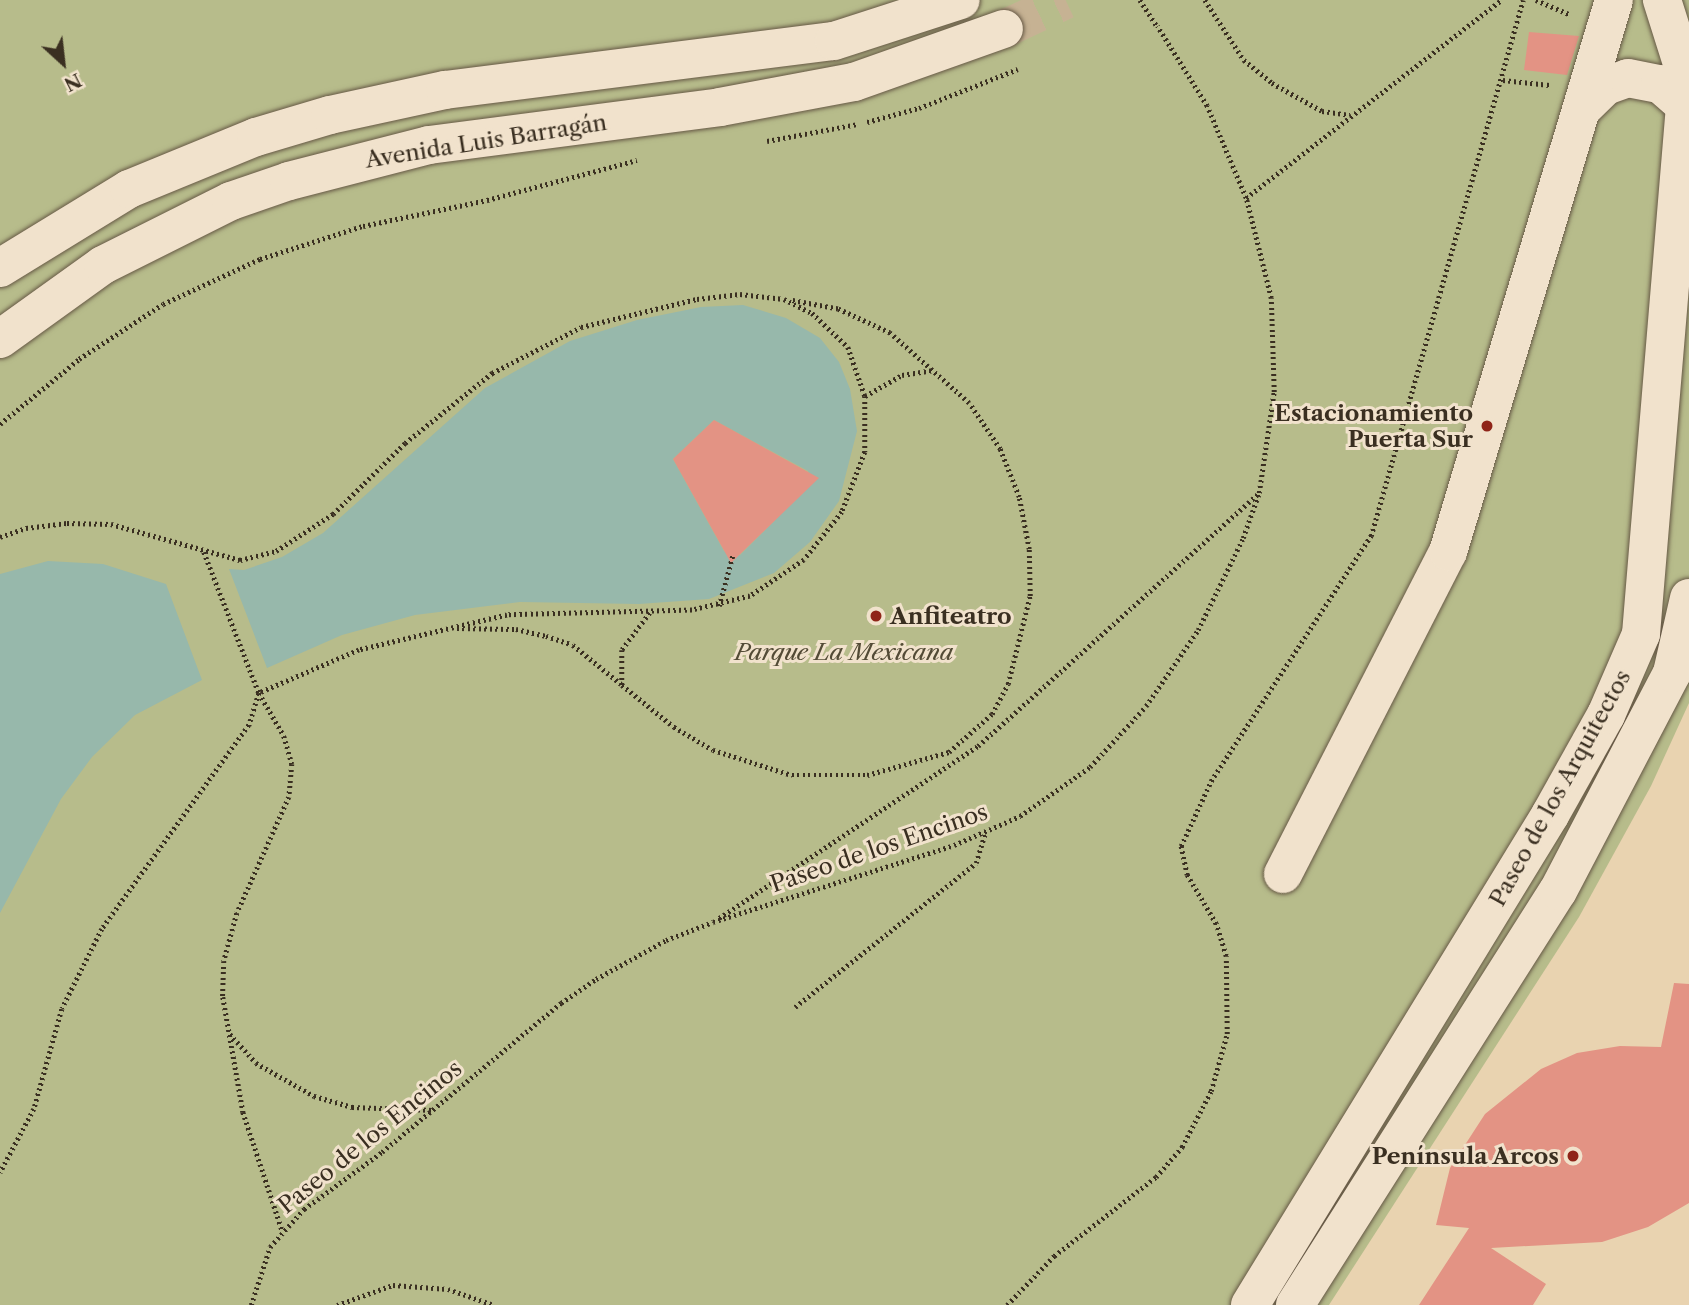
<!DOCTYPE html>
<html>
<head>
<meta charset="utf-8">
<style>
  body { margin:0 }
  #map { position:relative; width:1689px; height:1305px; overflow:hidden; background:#e9d3b0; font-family:"Libre Caslon Text",serif }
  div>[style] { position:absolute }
  .green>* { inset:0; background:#b7bc8b }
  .water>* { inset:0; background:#97b8ab }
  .building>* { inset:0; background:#e39384 }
  .minor-tunnel>* { height:38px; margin-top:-19px; transform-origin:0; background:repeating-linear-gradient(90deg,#c6b293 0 38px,transparent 0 57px) }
  .path>* { height:4.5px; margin-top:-2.25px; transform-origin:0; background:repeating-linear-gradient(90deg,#3a2f21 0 2px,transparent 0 5.5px) }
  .roads { filter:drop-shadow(0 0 2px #665845) drop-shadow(0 0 2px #665845) }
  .minor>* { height:38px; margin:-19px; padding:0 19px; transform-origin:19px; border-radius:19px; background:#f1e2cc }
  .path-bridge>* { height:4.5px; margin-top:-2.25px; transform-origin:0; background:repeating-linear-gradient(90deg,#3a2f21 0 2px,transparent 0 5.5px) }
  .dots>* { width:19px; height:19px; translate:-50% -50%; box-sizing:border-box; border:4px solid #f1e2cc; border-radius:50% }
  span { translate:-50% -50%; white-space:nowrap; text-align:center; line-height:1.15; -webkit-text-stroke:6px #f1e2cc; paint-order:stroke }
  .street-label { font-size:23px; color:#3a2f21 }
  .poi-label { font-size:23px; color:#3a2f21; font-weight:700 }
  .right { translate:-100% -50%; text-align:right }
  .left { translate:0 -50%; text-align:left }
  .park-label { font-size:23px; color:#534b36; font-style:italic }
  .north { position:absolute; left:28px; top:28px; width:70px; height:70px; -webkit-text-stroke:5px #f1e2cc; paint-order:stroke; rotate:153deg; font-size:19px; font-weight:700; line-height:28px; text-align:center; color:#3a2f21 }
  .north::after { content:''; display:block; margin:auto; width:24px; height:32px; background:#3a2f21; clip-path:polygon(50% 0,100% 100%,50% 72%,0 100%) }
</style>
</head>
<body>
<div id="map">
  <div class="green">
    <div style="clip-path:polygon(0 0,1689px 0,1689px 703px,1651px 786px,1579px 917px,1329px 1305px,0 1305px)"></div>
  </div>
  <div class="water">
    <div style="clip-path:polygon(evenodd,743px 305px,786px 318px,820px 338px,839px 362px,850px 389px,857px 431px,839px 501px,810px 542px,774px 573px,709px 599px,639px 604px,520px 602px,415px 615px,342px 635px,267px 668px,229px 569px,244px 570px,282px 557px,323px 533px,485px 388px,570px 341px,637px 320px,701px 307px,743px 305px,714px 420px,808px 471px,811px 484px,740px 555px,724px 551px,673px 459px,714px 420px)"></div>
    <div style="clip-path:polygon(48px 561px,103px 564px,166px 584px,202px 680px,135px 715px,92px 757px,61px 799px,0 913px,0 574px)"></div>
  </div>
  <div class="building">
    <div style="clip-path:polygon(1529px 32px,1579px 36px,1567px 75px,1524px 70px)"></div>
    <div style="clip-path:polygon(714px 420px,819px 478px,731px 563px,673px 459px)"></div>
    <div style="clip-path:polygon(1674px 983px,1689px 984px,1689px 1203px,1648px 1227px,1602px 1242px,1491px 1248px,1546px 1284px,1533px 1305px,1419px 1305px,1469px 1228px,1436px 1225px,1450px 1168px,1485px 1114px,1541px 1069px,1577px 1053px,1620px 1046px,1661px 1047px)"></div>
  </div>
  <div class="minor-tunnel">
    <div style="left:1004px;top:29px;width:68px;rotate:-25.1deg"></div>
  </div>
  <div class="path">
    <div style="left:1205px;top:0;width:72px;rotate:57deg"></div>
    <div style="left:1244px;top:60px;width:36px;rotate:39deg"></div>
    <div style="left:1272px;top:83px;width:57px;rotate:29.2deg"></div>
    <div style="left:1322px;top:111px;width:28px;rotate:8deg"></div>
    <div style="left:1536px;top:0;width:38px;rotate:23deg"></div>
    <div style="left:1503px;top:80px;width:47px;rotate:6.1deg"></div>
    <div style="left:867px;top:122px;width:54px;rotate:-15.1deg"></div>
    <div style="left:919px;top:108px;width:106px;rotate:-21.5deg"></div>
    <div style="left:767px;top:141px;width:93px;rotate:-10.6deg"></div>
    <div style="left:1246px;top:198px;width:323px;rotate:-37.8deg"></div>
    <div style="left:865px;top:396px;width:43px;rotate:-29.6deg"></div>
    <div style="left:902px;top:375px;width:32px;rotate:-9deg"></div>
    <div style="left:0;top:424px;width:102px;rotate:-39.4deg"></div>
    <div style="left:79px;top:359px;width:100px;rotate:-33.2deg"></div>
    <div style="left:163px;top:304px;width:107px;rotate:-24.9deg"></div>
    <div style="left:260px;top:259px;width:108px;rotate:-17.8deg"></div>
    <div style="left:363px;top:226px;width:127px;rotate:-11.8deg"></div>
    <div style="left:487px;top:200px;width:155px;rotate:-14.9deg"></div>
    <div style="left:0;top:537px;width:28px;rotate:-19deg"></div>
    <div style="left:26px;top:528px;width:41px;rotate:-7deg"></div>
    <div style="left:67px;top:523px;width:44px;rotate:1.3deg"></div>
    <div style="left:111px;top:524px;width:134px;rotate:15.6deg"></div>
    <div style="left:240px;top:560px;width:37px;rotate:-14deg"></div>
    <div style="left:276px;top:551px;width:68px;rotate:-33deg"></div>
    <div style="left:333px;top:514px;width:101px;rotate:-44.6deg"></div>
    <div style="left:405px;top:443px;width:112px;rotate:-38.8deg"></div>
    <div style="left:492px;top:373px;width:100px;rotate:-27.3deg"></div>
    <div style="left:581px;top:327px;width:119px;rotate:-13.6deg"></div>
    <div style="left:697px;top:299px;width:43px;rotate:-6.6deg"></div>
    <div style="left:740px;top:294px;width:44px;rotate:6.5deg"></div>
    <div style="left:784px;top:299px;width:31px;rotate:27deg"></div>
    <div style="left:812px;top:313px;width:50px;rotate:43.4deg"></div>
    <div style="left:848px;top:347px;width:52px;rotate:70.9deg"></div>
    <div style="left:865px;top:396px;width:56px;rotate:90deg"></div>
    <div style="left:865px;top:452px;width:64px;rotate:111deg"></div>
    <div style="left:842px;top:512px;width:61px;rotate:128.4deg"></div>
    <div style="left:804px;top:560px;width:65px;rotate:146.3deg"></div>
    <div style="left:750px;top:596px;width:60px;rotate:166.4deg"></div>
    <div style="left:692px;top:610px;width:185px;rotate:178.5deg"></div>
    <div style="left:507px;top:615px;width:152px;rotate:166.7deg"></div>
    <div style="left:359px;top:650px;width:109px;rotate:156.7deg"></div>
    <div style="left:259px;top:693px;width:34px;rotate:107deg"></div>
    <div style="left:249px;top:725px;width:251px;rotate:125.8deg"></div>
    <div style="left:102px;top:929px;width:89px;rotate:116.6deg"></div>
    <div style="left:62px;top:1009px;width:104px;rotate:105.6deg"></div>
    <div style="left:34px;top:1109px;width:72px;rotate:118deg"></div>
    <div style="left:204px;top:552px;width:151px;rotate:68.7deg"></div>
    <div style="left:259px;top:693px;width:50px;rotate:59.8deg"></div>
    <div style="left:284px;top:736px;width:29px;rotate:74deg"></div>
    <div style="left:292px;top:764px;width:33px;rotate:95deg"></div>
    <div style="left:289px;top:797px;width:127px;rotate:114.1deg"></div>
    <div style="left:237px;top:913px;width:50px;rotate:105.2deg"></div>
    <div style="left:224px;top:961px;width:36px;rotate:92deg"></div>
    <div style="left:223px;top:997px;width:117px;rotate:80.1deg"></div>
    <div style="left:243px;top:1112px;width:124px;rotate:71.7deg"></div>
    <div style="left:719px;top:606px;width:54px;rotate:-74.9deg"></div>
    <div style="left:650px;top:613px;width:46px;rotate:127.1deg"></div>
    <div style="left:622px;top:650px;width:35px;rotate:90deg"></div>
    <div style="left:622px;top:685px;width:67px;rotate:38.9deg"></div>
    <div style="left:674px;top:727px;width:45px;rotate:30.5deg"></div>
    <div style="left:713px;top:750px;width:83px;rotate:17.6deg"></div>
    <div style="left:792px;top:775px;width:75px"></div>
    <div style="left:867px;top:775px;width:85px;rotate:-15.7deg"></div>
    <div style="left:949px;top:752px;width:57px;rotate:-41.5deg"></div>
    <div style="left:992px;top:714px;width:34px;rotate:-62deg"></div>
    <div style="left:1008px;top:684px;width:91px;rotate:-76deg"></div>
    <div style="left:1030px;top:596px;width:47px;rotate:-91.2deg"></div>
    <div style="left:1029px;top:549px;width:53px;rotate:-100.9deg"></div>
    <div style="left:1019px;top:497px;width:52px;rotate:-111.6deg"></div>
    <div style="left:1000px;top:449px;width:55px;rotate:-124deg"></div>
    <div style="left:969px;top:403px;width:106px;rotate:-138.5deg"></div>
    <div style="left:890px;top:333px;width:57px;rotate:-155.2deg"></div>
    <div style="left:838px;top:309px;width:49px;rotate:-169.4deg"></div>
    <div style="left:457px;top:628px;width:59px;rotate:1deg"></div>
    <div style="left:516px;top:629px;width:31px;rotate:13deg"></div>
    <div style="left:546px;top:636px;width:28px;rotate:18deg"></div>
    <div style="left:573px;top:645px;width:62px;rotate:39.1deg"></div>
    <div style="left:719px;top:918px;width:311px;rotate:-33.6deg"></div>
    <div style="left:978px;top:746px;width:377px;rotate:-42deg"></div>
    <div style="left:795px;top:1007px;width:231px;rotate:-38.5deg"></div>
    <div style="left:976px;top:863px;width:30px;rotate:-73deg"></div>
    <div style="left:230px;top:1034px;width:39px;rotate:48deg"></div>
    <div style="left:256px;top:1063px;width:67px;rotate:29.6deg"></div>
    <div style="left:314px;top:1096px;width:40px;rotate:16deg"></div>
    <div style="left:352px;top:1107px;width:82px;rotate:2.1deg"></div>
    <div style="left:251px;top:1305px;width:61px;rotate:-71.9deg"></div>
    <div style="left:270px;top:1247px;width:51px;rotate:-48.2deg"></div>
    <div style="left:304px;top:1209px;width:97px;rotate:-36.2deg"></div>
    <div style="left:382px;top:1152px;width:233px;rotate:-39.8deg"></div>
    <div style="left:561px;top:1003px;width:42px;rotate:-34.4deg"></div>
    <div style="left:596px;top:979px;width:80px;rotate:-29.1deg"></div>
    <div style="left:666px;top:940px;width:50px;rotate:-21deg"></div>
    <div style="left:713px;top:922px;width:253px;rotate:-17.7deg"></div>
    <div style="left:954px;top:845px;width:72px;rotate:-23.7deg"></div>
    <div style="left:1020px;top:816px;width:85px;rotate:-35deg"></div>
    <div style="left:1090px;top:767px;width:83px;rotate:-47.4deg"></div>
    <div style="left:1146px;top:706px;width:92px;rotate:-55.6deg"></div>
    <div style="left:1198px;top:630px;width:102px;rotate:-63.9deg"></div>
    <div style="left:1243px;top:538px;width:48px;rotate:-70.4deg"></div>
    <div style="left:1259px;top:493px;width:102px;rotate:-81.6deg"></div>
    <div style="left:1274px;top:392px;width:94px;rotate:-91.8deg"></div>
    <div style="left:1271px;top:298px;width:103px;rotate:-104deg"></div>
    <div style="left:1246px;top:198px;width:100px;rotate:-113deg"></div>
    <div style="left:1207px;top:106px;width:94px;rotate:-122deg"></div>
    <div style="left:337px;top:1305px;width:59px;rotate:-19.7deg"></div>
    <div style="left:393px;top:1285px;width:55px;rotate:4.2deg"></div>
    <div style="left:448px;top:1289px;width:49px;rotate:19.2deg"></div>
    <div style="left:1007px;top:1305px;width:68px;rotate:-46.2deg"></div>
    <div style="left:1054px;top:1256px;width:129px;rotate:-37.8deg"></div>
    <div style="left:1156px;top:1177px;width:40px;rotate:-49deg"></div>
    <div style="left:1182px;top:1147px;width:63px;rotate:-62.6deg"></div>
    <div style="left:1211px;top:1091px;width:59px;rotate:-74.3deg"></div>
    <div style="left:1227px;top:1034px;width:78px;rotate:-90.7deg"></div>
    <div style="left:1226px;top:956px;width:34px;rotate:-107deg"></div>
    <div style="left:1216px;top:924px;width:57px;rotate:-120.6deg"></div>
    <div style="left:1187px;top:875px;width:30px;rotate:-102deg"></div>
    <div style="left:1181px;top:846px;width:72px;rotate:-65.2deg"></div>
    <div style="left:1211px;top:781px;width:293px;rotate:-56.9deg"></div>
    <div style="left:1371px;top:536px;width:557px;rotate:-74.17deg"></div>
  </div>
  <div class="roads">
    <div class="minor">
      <div style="left:1584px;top:107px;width:30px;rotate:-44deg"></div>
      <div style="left:1606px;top:86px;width:23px;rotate:-20deg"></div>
      <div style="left:1628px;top:78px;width:33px;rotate:11deg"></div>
      <div style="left:1660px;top:84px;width:33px;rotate:41deg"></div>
      <div style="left:0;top:268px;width:151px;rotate:-31.5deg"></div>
      <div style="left:129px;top:189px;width:137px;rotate:-22.3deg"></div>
      <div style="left:256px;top:137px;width:77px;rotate:-16.6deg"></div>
      <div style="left:330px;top:115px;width:118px;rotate:-12.3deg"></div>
      <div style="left:445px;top:90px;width:392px;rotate:-7.2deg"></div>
      <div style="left:834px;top:41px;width:133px;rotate:-17.9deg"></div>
      <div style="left:0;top:339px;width:127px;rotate:-35.7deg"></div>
      <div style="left:103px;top:265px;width:143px;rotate:-26.6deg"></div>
      <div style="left:231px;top:201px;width:61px;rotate:-19deg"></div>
      <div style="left:289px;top:181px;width:145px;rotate:-14.4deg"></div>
      <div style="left:429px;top:145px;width:293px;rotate:-7.4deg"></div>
      <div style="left:720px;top:107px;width:136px;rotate:-10.6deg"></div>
      <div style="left:854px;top:82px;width:159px;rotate:-19.5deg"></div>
      <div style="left:1283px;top:874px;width:362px;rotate:-62.9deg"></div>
      <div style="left:1448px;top:552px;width:576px;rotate:-73.26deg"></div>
      <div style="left:1250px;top:1305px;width:575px;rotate:-58.52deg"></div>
      <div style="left:1550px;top:815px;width:115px;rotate:-60.8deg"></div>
      <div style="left:1606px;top:715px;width:88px;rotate:-66.6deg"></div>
      <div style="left:1641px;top:634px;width:530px;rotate:-85.24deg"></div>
      <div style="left:1685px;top:106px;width:33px;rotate:-90deg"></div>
      <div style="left:1685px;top:73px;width:77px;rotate:-107.5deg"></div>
      <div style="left:1295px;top:1305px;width:490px;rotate:-57.6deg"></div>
      <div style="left:1558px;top:891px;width:246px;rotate:-62.4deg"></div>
      <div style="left:1672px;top:673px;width:77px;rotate:-77.2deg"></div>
    </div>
  </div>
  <div class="path-bridge">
    <div style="left:1140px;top:0;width:31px;rotate:57deg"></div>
  </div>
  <div class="dots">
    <div style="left:1487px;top:426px;background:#8f2418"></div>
    <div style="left:876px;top:616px;background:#8f2418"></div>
    <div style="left:1573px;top:1156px;background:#8f2418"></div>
  </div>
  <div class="street-label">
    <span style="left:486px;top:141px;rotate:-9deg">Avenida Luis Barragán</span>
    <span style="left:1560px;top:788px;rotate:-61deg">Paseo de los Arquitectos</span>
    <span style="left:879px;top:848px;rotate:-19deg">Paseo de los Encinos</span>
    <span style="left:370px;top:1137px;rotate:-39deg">Paseo de los Encinos</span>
  </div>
  <div class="poi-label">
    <span class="right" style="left:1473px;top:426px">Estacionamiento<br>Puerta Sur</span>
    <span class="left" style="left:890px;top:616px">Anfiteatro</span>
    <span class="right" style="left:1559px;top:1156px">Península Arcos</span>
  </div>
  <div class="park-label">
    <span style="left:844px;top:652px">Parque La Mexicana</span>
  </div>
  <div class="north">N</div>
</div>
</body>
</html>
